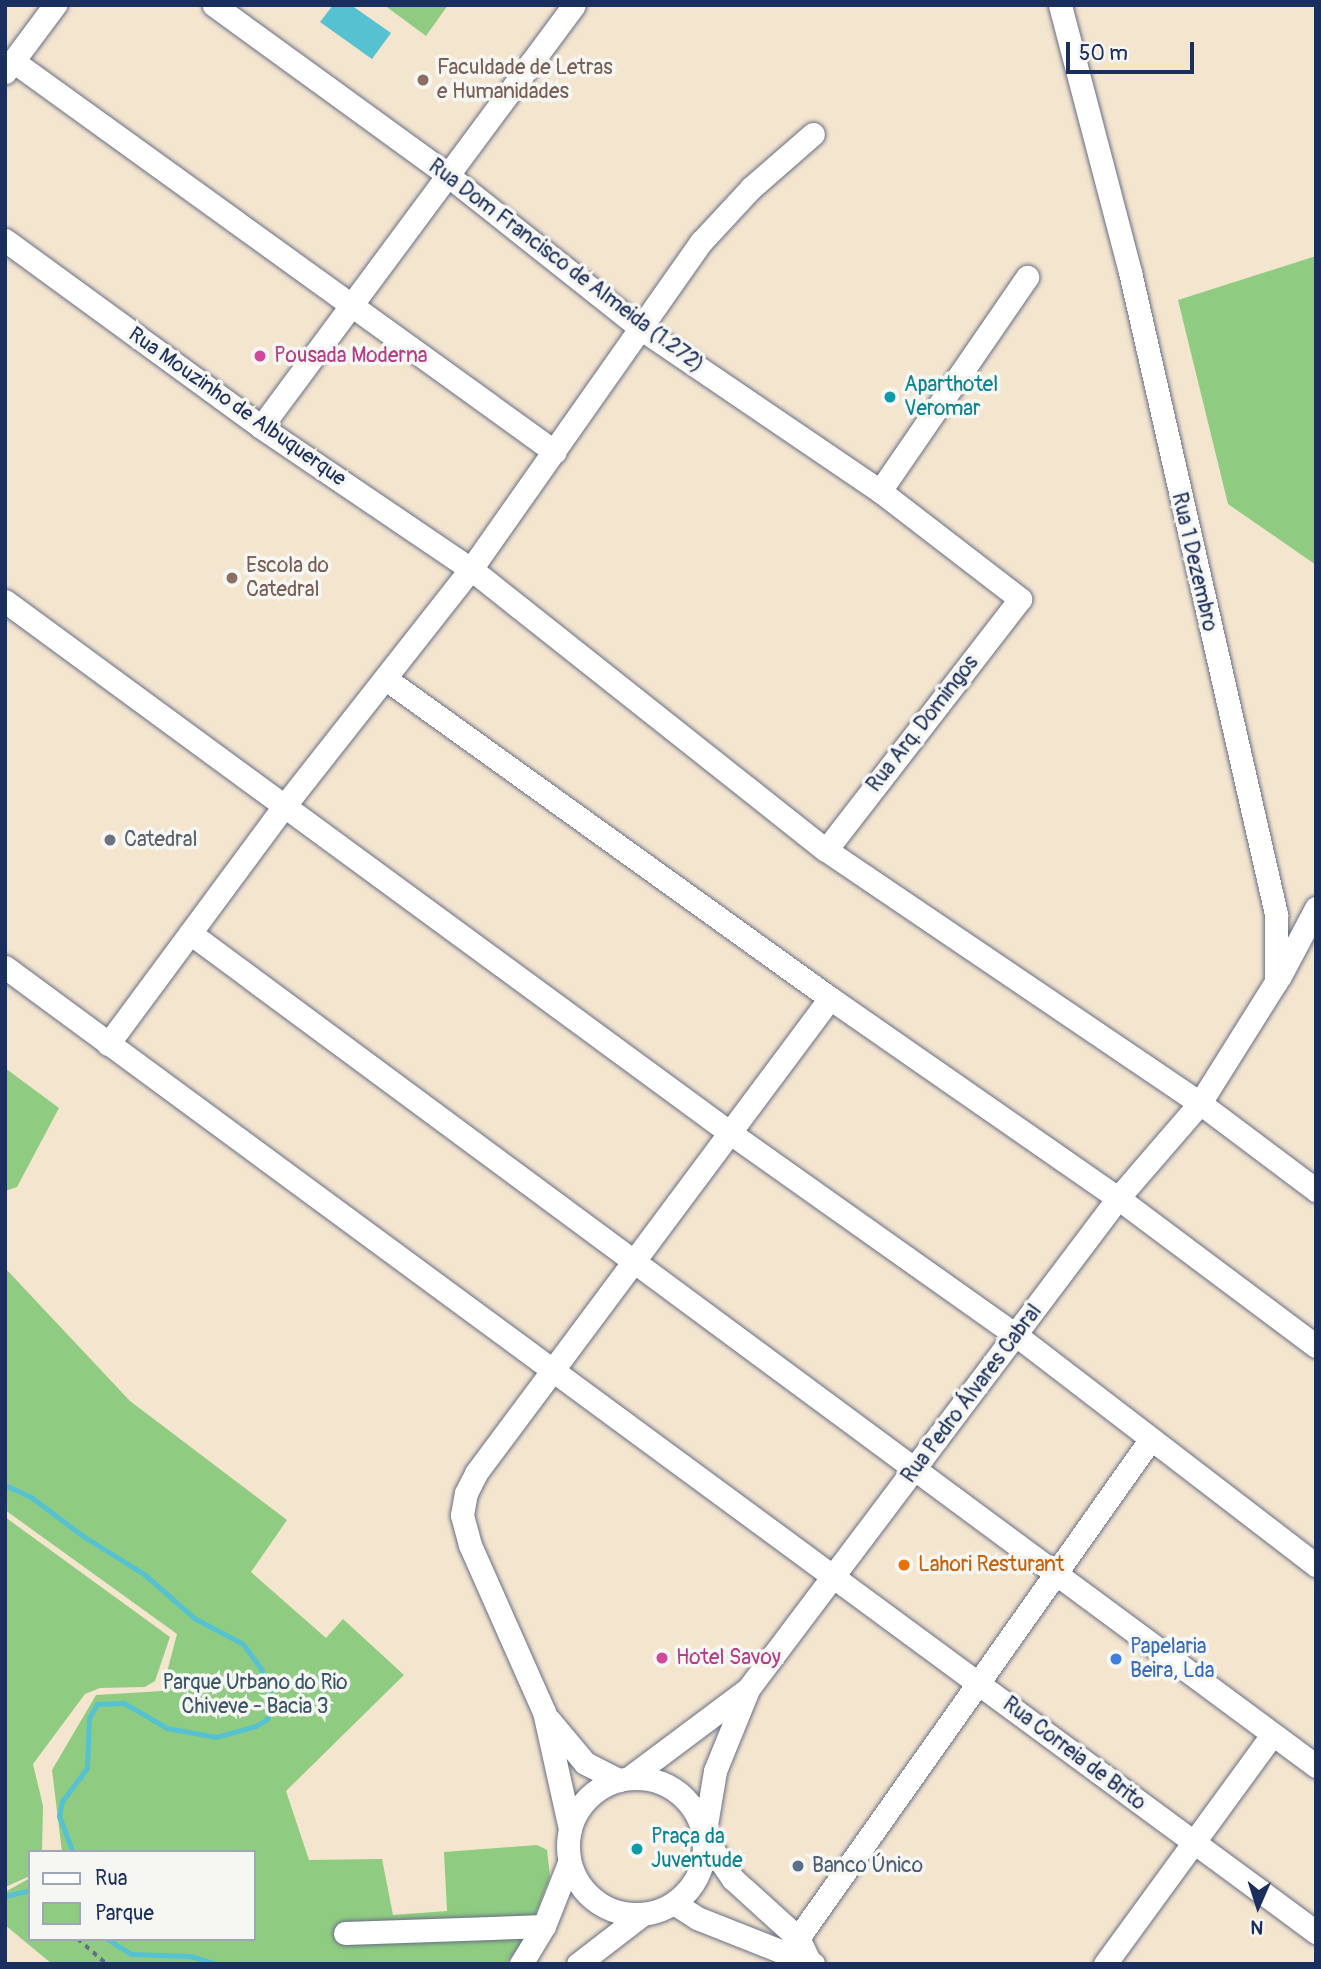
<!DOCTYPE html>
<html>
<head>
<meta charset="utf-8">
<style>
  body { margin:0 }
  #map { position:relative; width:1321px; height:1969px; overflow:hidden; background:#f4e5cf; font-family:Pangolin,sans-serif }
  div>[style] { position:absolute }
  .green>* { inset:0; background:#8fcc81 }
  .water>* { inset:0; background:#56c1d1 }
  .stream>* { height:5px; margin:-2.5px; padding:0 2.5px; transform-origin:2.5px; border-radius:2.5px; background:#56c1d1 }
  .path>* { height:3.5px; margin-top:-1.75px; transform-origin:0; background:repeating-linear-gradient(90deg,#676f86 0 5px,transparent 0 10px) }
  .roads { filter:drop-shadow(0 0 2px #676f86) drop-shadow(0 0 2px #676f86) }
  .minor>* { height:23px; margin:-11.5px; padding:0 11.5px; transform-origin:11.5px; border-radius:11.5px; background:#fff }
  .minor>.ring { margin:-11.5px; padding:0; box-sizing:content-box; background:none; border:23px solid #fff; border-radius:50% }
  .dots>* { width:19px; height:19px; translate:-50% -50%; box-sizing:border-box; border:4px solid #f6f6f2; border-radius:50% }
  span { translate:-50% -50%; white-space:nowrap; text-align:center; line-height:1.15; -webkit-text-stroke:7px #f6f6f2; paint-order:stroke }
  .education-label { font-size:21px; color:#785e54 }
  .left { translate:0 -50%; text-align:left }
  .street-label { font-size:21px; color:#1b2f5e }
  .hotel-label { font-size:21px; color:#b23c85 }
  .culture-label { font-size:21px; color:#0d838f }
  .worship-label { font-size:21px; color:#5b616d }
  .food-label { font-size:21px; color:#c56008 }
  .shop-label { font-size:21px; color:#366cbe }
  .park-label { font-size:21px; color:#385667 }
  .service-label { font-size:21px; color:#4e5e75 }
  .frame { position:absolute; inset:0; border:7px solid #1b2f5e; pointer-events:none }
  .legend { position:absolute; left:28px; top:1850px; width:228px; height:91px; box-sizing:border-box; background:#f6f6f2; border:2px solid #9ea6b7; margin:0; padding:9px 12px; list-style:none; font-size:21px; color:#1b2f5e }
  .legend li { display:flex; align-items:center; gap:14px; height:35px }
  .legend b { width:35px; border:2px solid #9ea6b7 }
  .north { position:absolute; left:1223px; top:1871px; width:70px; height:70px; -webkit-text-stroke:5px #f6f6f2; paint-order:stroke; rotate:183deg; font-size:19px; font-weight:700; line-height:28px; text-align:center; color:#1b2f5e }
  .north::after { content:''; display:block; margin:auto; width:24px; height:32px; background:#1b2f5e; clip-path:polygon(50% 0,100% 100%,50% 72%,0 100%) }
  .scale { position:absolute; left:1066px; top:42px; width:128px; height:32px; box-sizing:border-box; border:4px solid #1b2f5e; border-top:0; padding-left:9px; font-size:21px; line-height:24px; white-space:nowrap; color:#1b2f5e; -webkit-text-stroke:5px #f6f6f2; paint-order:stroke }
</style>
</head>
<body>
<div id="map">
  <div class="green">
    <div style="clip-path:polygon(384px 5px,448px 5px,426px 36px)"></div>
    <div style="clip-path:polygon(1316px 256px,1316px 565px,1228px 504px,1178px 300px)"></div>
    <div style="clip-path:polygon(5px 1068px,59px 1108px,17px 1187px,5px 1191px)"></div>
    <div style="clip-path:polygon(5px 1268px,130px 1401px,287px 1520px,251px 1572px,326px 1638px,343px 1619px,404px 1675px,286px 1791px,309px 1860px,382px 1859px,393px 1915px,447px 1911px,444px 1852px,537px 1845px,547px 1850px,550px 1877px,528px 1934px,506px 1964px,52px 1964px,5px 1925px,5px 1892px,30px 1878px,30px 1939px,254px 1939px,254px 1852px,62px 1852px,52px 1770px,96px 1695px,162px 1691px,177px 1634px,5px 1510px)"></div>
    <div style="clip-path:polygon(5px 1517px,170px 1637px,155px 1681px,145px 1687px,100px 1688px,85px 1694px,33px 1764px,43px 1806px,42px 1852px,30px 1852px,30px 1876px,5px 1887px)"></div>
  </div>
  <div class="water">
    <div style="clip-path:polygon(333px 5px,351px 5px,391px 33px,372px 59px,320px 22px)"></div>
  </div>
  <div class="stream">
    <div style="left:5px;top:1485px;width:29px;rotate:25deg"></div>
    <div style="left:31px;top:1497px;width:65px;rotate:36.9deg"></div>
    <div style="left:83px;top:1536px;width:72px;rotate:31.9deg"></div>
    <div style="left:144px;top:1574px;width:67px;rotate:41.3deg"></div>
    <div style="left:194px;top:1618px;width:55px;rotate:28deg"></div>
    <div style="left:243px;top:1644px;width:31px;rotate:54deg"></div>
    <div style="left:261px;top:1669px;width:34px;rotate:69deg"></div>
    <div style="left:273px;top:1701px;width:19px;rotate:108deg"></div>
    <div style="left:267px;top:1719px;width:13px;rotate:148deg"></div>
    <div style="left:256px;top:1726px;width:41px;rotate:164.6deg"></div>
    <div style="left:216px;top:1737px;width:50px;rotate:-169.6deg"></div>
    <div style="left:167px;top:1728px;width:50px;rotate:-149.8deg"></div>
    <div style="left:124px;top:1703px;width:27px;rotate:178deg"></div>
    <div style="left:97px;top:1704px;width:16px;rotate:120deg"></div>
    <div style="left:89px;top:1718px;width:50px;rotate:92.3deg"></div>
    <div style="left:87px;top:1768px;width:41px;rotate:127.1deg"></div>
    <div style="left:62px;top:1801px;width:15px;rotate:101deg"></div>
    <div style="left:59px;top:1816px;width:39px;rotate:69deg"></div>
    <div style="left:5px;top:1896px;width:26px;rotate:-13deg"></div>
    <div style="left:107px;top:1939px;width:28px;rotate:32deg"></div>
    <div style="left:131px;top:1954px;width:59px;rotate:1.9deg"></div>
    <div style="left:190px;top:1956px;width:28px;rotate:17deg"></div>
  </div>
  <div class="path">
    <div style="left:78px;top:1939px;width:38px;rotate:41deg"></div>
  </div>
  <div class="roads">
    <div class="minor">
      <div style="left:214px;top:5px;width:286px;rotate:36deg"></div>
      <div style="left:445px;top:173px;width:253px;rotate:38.4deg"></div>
      <div style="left:643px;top:330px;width:287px;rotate:34.2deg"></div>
      <div style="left:880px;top:491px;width:177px;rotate:37.6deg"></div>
      <div style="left:1020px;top:599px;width:317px;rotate:127.7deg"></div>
      <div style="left:13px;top:61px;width:668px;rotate:35.81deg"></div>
      <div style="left:5px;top:72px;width:84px;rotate:-53.3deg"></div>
      <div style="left:5px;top:240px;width:317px;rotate:36.1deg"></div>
      <div style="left:261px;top:427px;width:254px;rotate:34.1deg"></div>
      <div style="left:471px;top:569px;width:453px;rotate:38.4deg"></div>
      <div style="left:826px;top:850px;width:452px;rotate:34.1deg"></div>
      <div style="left:1200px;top:1103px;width:145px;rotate:36.9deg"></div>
      <div style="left:261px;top:427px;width:525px;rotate:-53.44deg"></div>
      <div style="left:880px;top:491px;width:260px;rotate:-55.5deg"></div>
      <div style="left:5px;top:601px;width:898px;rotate:36.26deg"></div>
      <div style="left:729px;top:1132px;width:352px;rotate:35.3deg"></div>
      <div style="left:1016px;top:1335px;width:378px;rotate:37.5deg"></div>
      <div style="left:386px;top:679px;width:547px;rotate:35.7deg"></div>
      <div style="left:830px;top:998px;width:351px;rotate:34.8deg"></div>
      <div style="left:1118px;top:1198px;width:247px;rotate:36.8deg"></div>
      <div style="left:190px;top:933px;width:1401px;rotate:36.49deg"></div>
      <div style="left:5px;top:967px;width:1628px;rotate:36.36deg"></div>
      <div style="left:1280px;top:976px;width:77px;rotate:-62.1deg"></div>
      <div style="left:108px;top:1044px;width:297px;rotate:-53.5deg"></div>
      <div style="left:285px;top:805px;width:300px;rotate:-51.8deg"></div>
      <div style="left:471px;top:569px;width:400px;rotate:-54.9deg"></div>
      <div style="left:701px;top:242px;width:74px;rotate:-47.2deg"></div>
      <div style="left:751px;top:188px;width:82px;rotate:-41.1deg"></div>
      <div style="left:747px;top:1692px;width:85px;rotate:112.1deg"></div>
      <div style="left:715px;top:1771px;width:67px;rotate:99.5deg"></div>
      <div style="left:704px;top:1837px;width:51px;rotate:55.4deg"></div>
      <div style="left:733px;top:1879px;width:88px;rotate:42.2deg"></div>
      <div style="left:798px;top:1938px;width:25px;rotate:64deg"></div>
      <div style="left:549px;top:1720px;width:56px;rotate:50.1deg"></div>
      <div style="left:585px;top:1763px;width:38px;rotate:27deg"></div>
      <div style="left:629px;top:1778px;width:149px;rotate:-36.8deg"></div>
      <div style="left:748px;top:1689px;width:615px;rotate:-53deg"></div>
      <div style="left:1118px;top:1198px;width:125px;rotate:-49.2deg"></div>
      <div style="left:1200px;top:1103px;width:143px;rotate:-57.9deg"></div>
      <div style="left:1276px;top:982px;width:68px;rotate:-90deg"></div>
      <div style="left:1276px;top:914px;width:658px;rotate:-102.81deg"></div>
      <div style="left:1130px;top:272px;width:276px;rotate:-104.7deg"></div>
      <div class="ring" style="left:568px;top:1778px;width:113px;height:113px"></div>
      <div style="left:570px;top:1829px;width:120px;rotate:-102.5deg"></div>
      <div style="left:544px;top:1712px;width:183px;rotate:-113.9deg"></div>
      <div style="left:470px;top:1545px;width:31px;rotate:-105deg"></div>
      <div style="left:462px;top:1515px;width:22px;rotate:-80deg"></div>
      <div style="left:466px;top:1493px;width:22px;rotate:-63deg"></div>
      <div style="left:476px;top:1473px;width:592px;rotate:-53.3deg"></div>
      <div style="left:674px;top:1903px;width:27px;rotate:33deg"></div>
      <div style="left:697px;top:1918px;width:125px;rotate:21.6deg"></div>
      <div style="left:345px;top:1933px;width:199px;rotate:-2deg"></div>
      <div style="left:798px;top:1938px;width:610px;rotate:-54.75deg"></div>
      <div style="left:521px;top:1964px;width:44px;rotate:-58.8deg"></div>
      <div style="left:544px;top:1926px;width:68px;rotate:-68.4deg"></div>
      <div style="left:578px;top:1964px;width:82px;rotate:-37.6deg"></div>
      <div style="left:1105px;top:1964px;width:283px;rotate:-53.9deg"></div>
    </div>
  </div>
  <div class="dots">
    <div style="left:423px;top:80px;background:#8d6e63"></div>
    <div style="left:260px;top:356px;background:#d1479c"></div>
    <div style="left:890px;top:397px;background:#0f9aa8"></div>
    <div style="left:232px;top:578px;background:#8d6e63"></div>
    <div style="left:110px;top:840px;background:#6b7280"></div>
    <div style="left:904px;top:1565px;background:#e8710a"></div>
    <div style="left:662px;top:1658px;background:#d1479c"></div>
    <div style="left:1116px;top:1659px;background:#3f7fe0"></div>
    <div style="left:637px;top:1849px;background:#0f9aa8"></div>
    <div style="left:798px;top:1866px;background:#5c6f8a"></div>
  </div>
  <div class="education-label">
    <span class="left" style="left:437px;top:80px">Faculdade de Letras<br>e Humanidades</span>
    <span class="left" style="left:246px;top:578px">Escola do<br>Catedral</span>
  </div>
  <div class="street-label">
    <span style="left:566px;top:266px;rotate:37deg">Rua Dom Francisco de Almeida (1.272)</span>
    <span style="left:237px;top:407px;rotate:35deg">Rua Mouzinho de Albuquerque</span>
    <span style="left:1194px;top:562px;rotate:77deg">Rua 1 Dezembro</span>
    <span style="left:923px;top:724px;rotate:-52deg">Rua Arq. Domingos</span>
    <span style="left:972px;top:1394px;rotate:-53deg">Rua Pedro Álvares Cabral</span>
    <span style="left:1074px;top:1754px;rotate:37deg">Rua Correia de Brito</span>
  </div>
  <div class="hotel-label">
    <span class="left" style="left:274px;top:356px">Pousada Moderna</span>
    <span class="left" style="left:676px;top:1658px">Hotel Savoy</span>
  </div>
  <div class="culture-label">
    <span class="left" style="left:904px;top:397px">Aparthotel<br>Veromar</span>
    <span class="left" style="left:651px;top:1849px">Praça da<br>Juventude</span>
  </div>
  <div class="worship-label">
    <span class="left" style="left:124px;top:840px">Catedral</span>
  </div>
  <div class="food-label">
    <span class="left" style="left:918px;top:1565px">Lahori Resturant</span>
  </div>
  <div class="shop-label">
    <span class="left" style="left:1130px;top:1659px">Papelaria<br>Beira, Lda</span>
  </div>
  <div class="park-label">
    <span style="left:255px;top:1695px">Parque Urbano do Rio<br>Chiveve - Bacia 3</span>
  </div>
  <div class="service-label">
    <span class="left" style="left:812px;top:1866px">Banco Único</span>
  </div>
  <div class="frame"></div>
  <ul class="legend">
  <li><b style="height:9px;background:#fff"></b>Rua</li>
  <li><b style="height:19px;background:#8fcc81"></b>Parque</li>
  </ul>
  <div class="north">N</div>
  <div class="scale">50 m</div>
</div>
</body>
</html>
